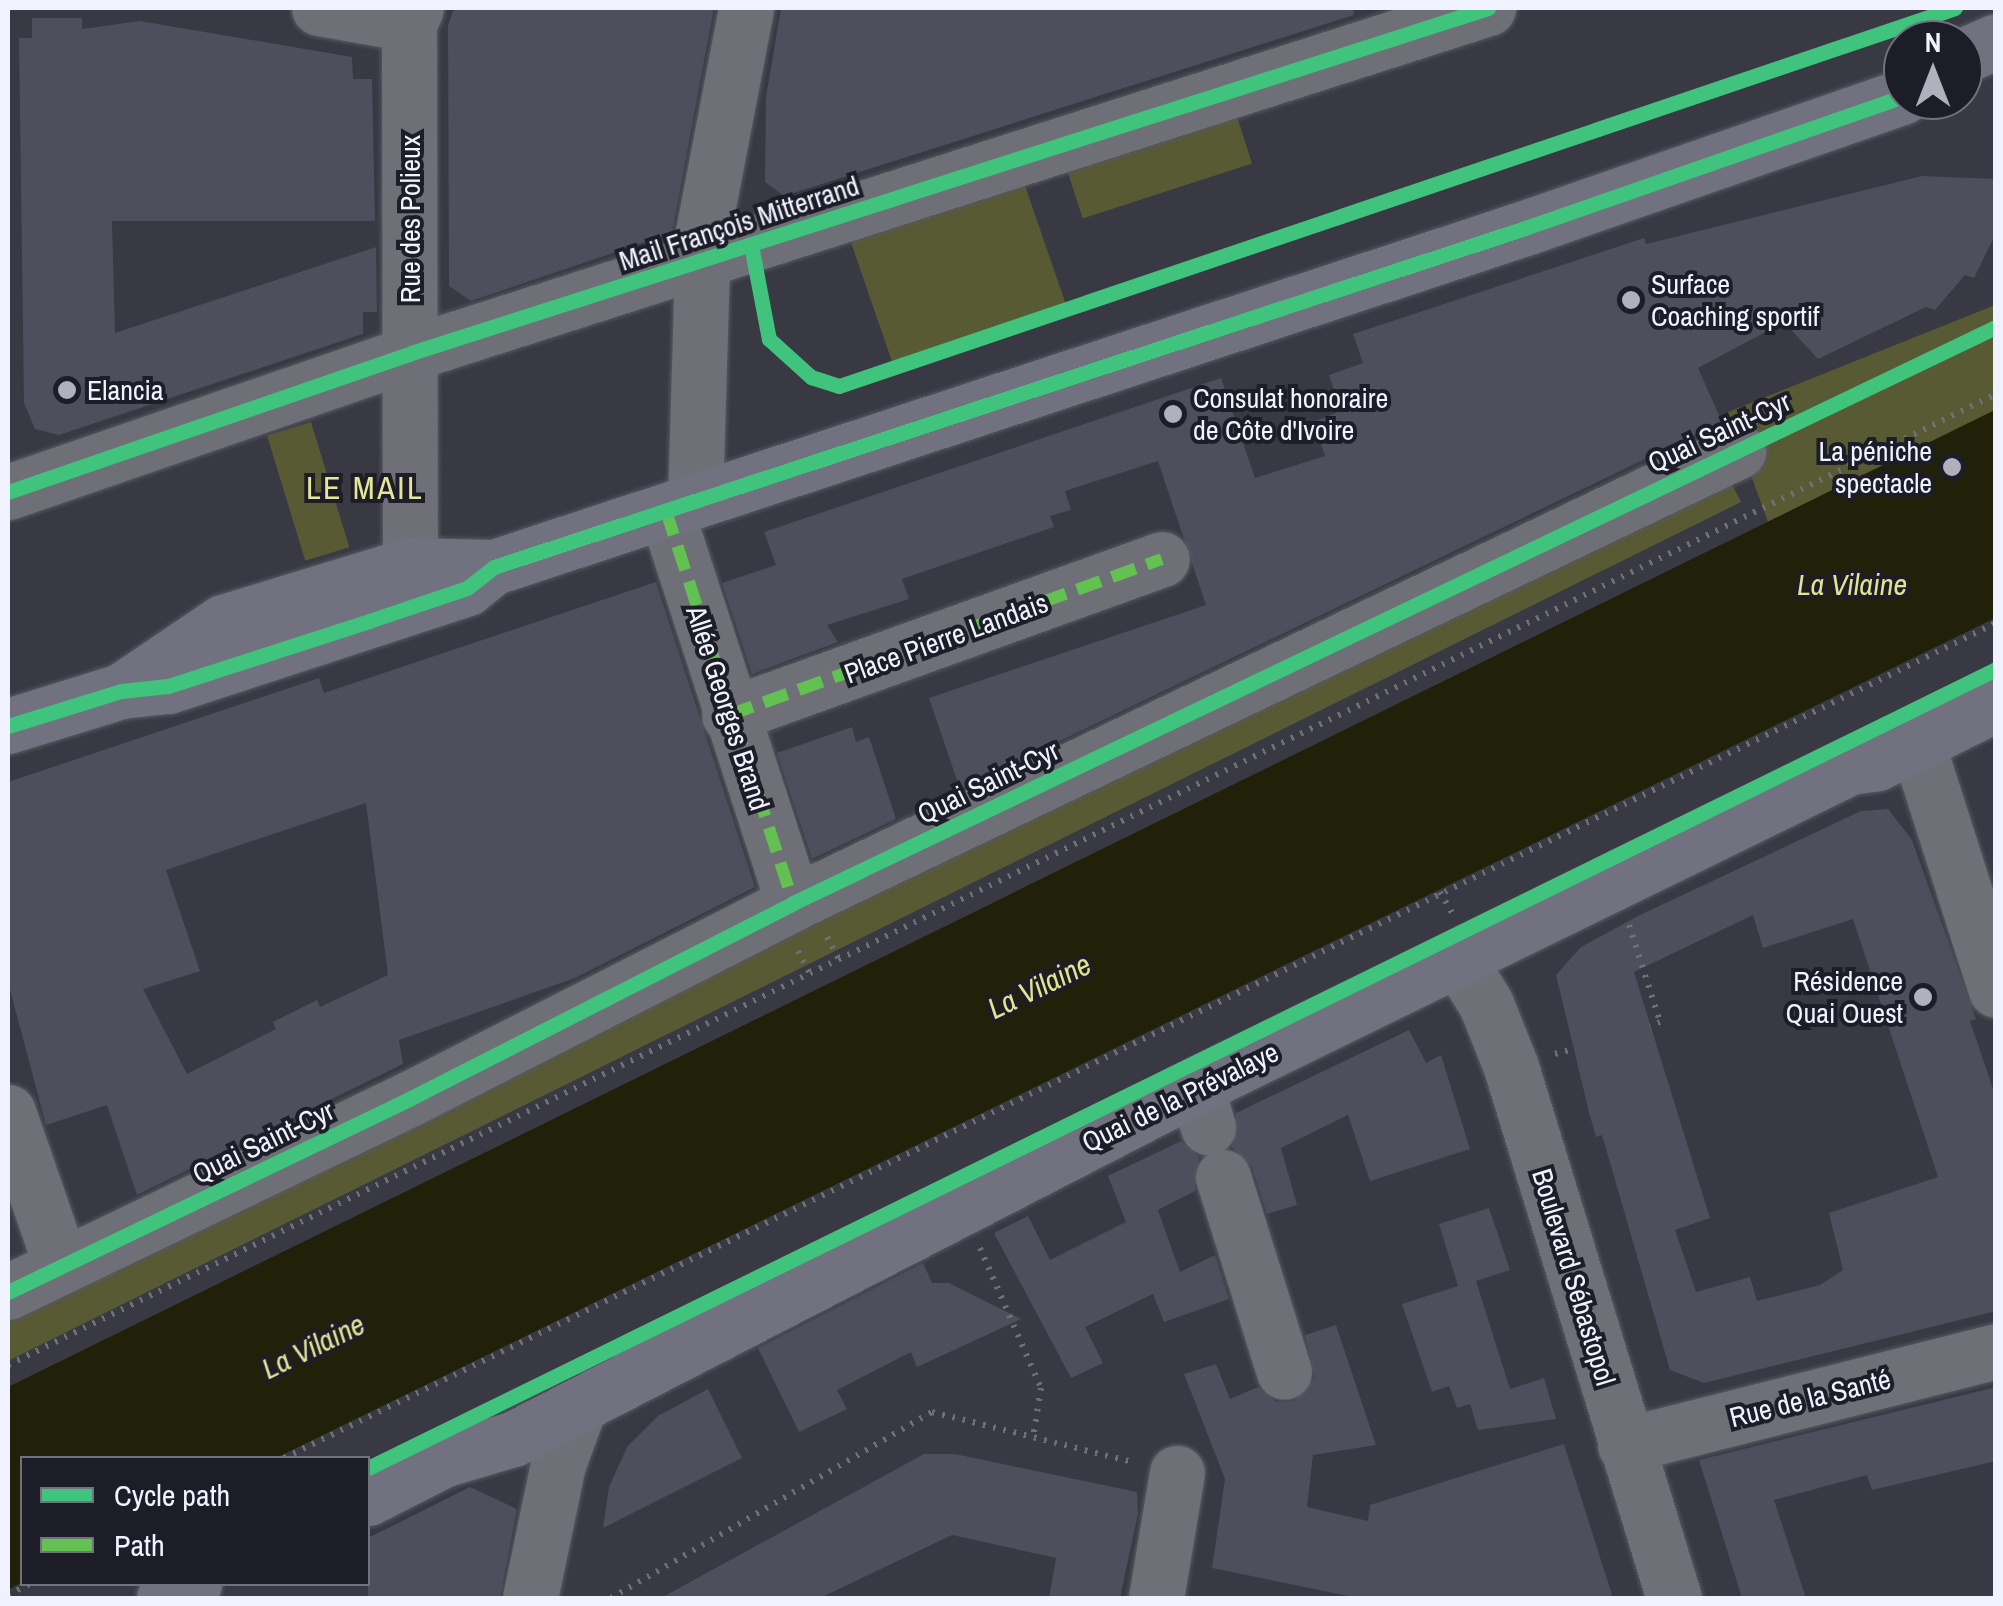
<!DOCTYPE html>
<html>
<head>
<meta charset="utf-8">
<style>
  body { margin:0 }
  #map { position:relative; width:2003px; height:1606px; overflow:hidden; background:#393944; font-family:"Archivo Narrow",sans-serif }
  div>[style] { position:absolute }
  .green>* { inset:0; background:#585a34; transform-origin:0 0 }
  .water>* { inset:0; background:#212109 }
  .building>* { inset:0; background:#4e4e5c }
  .path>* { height:6px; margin-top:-3px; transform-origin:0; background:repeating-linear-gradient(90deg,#6f6f76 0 2.5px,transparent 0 10.5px) }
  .roads { filter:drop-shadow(0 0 2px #575861) drop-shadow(0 0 2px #575861) }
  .minor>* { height:55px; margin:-27.5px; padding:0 27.5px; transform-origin:27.5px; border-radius:27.5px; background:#6e6f77 }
  .major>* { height:55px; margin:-27.5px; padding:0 27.5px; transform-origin:27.5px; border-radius:27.5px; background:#717180 }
  .quiet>* { height:12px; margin-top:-6px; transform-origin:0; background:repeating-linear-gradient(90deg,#63c152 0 25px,transparent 0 37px) }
  .cycleway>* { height:15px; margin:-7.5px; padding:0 7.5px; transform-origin:7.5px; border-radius:7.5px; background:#40c37c }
  .dots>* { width:28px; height:28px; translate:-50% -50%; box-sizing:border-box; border:5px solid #1c1d26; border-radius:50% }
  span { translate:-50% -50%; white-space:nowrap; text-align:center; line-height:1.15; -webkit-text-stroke:8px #1c1d26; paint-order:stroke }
  .street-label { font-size:28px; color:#f1f2ff }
  .poi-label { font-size:28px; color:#f1f2ff }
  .left { translate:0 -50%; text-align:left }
  .right { translate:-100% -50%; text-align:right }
  .water-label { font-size:30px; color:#e2e590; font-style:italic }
  .quarter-label { font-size:32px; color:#e4e799; letter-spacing:2.5px }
  .frame { position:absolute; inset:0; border:10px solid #f1f2ff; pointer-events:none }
  .legend { position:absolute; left:20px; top:1456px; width:350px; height:130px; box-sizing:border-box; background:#1c1d26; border:2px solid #71727d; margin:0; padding:12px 18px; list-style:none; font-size:30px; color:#f1f2ff }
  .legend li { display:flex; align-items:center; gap:20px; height:50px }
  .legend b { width:50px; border:2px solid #71727d }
  .north { position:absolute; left:1883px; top:20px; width:100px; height:100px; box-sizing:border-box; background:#1c1d26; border:2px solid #71727d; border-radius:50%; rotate:0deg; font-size:28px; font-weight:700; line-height:40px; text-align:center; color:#f1f2ff }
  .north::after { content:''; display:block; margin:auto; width:35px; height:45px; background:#b1b1be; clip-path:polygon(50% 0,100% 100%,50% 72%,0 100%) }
</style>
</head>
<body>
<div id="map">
  <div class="green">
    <div style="left:1236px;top:114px;width:52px;height:178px;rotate:72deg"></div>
    <div style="left:1022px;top:177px;width:138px;height:183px;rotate:71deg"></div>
    <div style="clip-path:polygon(1995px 305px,1995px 410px,1768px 522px,1728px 412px)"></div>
    <div style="left:311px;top:422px;width:131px;height:46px;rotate:73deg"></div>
    <div style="clip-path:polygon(1722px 465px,1741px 502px,8px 1361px,8px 1283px)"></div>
  </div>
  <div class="water">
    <div style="clip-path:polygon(1995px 410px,1995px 618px,276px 1458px,22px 1458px,22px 1582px,8px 1590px,8px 1387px)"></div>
  </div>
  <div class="building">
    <div style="clip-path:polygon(454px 8px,714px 8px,672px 233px,471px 301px,449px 286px,448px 25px)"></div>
    <div style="clip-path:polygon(781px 8px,1353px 8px,1354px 15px,784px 196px,765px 182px,766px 97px)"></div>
    <div style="clip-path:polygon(32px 18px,82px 18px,82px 29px,140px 21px,352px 57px,353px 79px,372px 79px,375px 221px,112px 221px,115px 333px,376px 247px,377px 312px,363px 312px,363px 334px,59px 435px,35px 429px,24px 403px,19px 38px,32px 38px)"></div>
    <div style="clip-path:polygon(1922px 176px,1996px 179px,1996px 233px,1974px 278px,1965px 275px,1935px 310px,1926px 307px,1818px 359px,1784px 322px,1698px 368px,1722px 422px,960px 789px,929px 698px,1206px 605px,1158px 461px,1065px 491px,1071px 510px,1050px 516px,1054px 527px,902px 579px,909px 599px,827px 625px,838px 642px,752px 674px,722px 583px,776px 565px,764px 532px,1221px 378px,1255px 478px,1325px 456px,1313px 422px,1341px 411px,1329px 375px,1363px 363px,1353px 334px,1644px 238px,1646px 244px)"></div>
    <div style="clip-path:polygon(evenodd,656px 582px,755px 887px,575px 978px,399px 1040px,403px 1064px,137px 1195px,107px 1105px,46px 1125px,8px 982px,8px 782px,319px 678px,324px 693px,656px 582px,366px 803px,388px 975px,320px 1007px,317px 1000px,273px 1022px,276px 1029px,187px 1074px,143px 989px,200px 971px,166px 870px,366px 803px)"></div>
    <div style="clip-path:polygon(852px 727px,856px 742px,869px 737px,896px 819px,812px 859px,777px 753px)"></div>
    <div style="clip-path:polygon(evenodd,1888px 809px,1912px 840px,1976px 1019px,1970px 1021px,1996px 1098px,1996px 1311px,1704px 1383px,1670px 1370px,1602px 1135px,1596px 1137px,1589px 1112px,1556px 975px,1581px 947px,1638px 916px,1861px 811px,1888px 809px,1753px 915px,1763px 948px,1853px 919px,1938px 1177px,1829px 1213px,1843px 1270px,1820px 1285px,1757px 1301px,1750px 1277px,1696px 1292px,1675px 1230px,1710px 1218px,1634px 972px,1753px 915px)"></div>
    <div style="clip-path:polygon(1409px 1030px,1426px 1063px,1441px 1055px,1470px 1149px,1370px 1181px,1348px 1115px,1281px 1148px,1297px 1205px,1267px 1214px,1252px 1167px,1232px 1147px,1236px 1113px)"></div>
    <div style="clip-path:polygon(1181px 1141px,1199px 1157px,1195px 1191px,1158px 1210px,1180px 1272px,1215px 1255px,1229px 1299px,1164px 1322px,1153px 1294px,1085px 1327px,1103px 1363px,1071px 1378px,994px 1233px,1028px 1216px,1050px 1260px,1126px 1222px,1108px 1176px)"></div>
    <div style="clip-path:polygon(1489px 1208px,1510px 1270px,1476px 1281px,1510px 1389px,1544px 1378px,1556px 1419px,1478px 1430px,1470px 1404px,1457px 1408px,1449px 1386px,1432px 1392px,1402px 1304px,1458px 1286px,1439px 1224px)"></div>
    <div style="clip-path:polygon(923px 1263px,932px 1283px,949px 1283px,1021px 1319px,917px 1367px,911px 1352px,837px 1390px,847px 1409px,799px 1432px,758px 1348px)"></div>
    <div style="clip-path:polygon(1336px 1325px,1376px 1445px,1313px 1455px,1307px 1507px,1368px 1521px,1370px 1505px,1564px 1444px,1613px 1598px,1358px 1598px,1212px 1568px,1225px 1479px,1184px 1374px,1216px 1364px,1230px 1399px,1258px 1387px,1276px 1402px,1294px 1401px,1315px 1378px,1305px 1335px)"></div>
    <div style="clip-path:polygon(1996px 1387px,1996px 1461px,1872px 1490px,1867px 1475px,1774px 1500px,1806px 1598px,1742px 1598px,1699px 1460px)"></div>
    <div style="clip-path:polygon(708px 1389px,742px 1458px,603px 1528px,609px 1487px,627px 1447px,658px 1416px)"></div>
    <div style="clip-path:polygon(924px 1454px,955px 1454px,1137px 1492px,1138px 1514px,1120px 1598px,1049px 1598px,1056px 1558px,952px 1535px,820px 1598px,661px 1598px)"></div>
    <div style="clip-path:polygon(470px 1487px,517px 1509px,500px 1598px,368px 1598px,368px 1538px)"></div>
  </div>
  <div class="path">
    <div style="left:1780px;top:431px;width:240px;rotate:-25.7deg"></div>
    <div style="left:1440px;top:892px;width:24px;rotate:60deg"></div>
    <div style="left:1629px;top:925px;width:102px;rotate:72.3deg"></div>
    <div style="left:1660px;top:1022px;width:11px;rotate:158deg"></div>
    <div style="left:827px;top:937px;width:24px;rotate:62deg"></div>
    <div style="left:798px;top:951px;width:24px;rotate:62deg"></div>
    <div style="left:1555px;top:1054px;width:20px;rotate:-15deg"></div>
    <div style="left:980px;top:1248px;width:153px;rotate:66.5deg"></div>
    <div style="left:1041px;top:1388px;width:51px;rotate:99.1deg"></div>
    <div style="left:8px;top:1365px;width:2212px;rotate:-26.03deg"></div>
    <div style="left:284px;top:1458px;width:1905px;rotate:-26deg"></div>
    <div style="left:8px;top:1595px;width:25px;rotate:-27deg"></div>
    <div style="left:611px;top:1598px;width:371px;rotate:-30.1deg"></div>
    <div style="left:932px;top:1412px;width:206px;rotate:14deg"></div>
  </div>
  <div class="roads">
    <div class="minor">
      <div style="left:319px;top:8px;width:91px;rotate:10.1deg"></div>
      <div style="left:8px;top:492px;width:426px;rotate:-19deg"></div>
      <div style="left:411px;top:353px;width:1131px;rotate:-17.76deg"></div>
      <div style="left:695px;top:501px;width:269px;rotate:-88.3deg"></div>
      <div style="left:703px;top:232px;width:228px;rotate:-79.1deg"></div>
      <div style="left:666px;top:511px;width:412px;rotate:72deg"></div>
      <div style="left:410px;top:565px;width:541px;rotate:-90.11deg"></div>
      <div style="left:409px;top:24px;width:17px;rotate:-66deg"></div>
      <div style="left:729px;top:715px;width:460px;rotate:-19.8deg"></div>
      <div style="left:1917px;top:743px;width:259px;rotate:72.3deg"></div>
      <div style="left:1460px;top:962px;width:49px;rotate:58.2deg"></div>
      <div style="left:1486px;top:1004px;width:68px;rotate:68.4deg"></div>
      <div style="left:1511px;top:1067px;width:555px;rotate:72.94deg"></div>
      <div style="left:1196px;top:1087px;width:42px;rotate:73.3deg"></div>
      <div style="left:8px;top:1112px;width:162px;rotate:70.9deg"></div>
      <div style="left:1223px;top:1177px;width:204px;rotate:72.6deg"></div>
      <div style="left:8px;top:1292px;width:447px;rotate:-25.7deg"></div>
      <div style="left:411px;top:1098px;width:429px;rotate:-27deg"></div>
      <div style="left:793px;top:903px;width:1048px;rotate:-25.56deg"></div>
      <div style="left:1625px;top:1445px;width:383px;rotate:-14.2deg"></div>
      <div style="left:530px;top:1598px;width:137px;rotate:-78.2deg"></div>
      <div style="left:558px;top:1464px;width:61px;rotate:-69.8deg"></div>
      <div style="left:1156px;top:1598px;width:127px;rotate:-80.5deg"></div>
    </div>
    <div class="major">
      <div style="left:1963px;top:56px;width:36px;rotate:-24deg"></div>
      <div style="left:121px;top:691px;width:123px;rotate:-34.1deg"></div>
      <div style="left:223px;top:622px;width:195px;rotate:-17deg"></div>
      <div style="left:410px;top:565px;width:84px;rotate:1.4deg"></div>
      <div style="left:494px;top:567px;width:1085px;rotate:-18.2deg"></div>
      <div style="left:1525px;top:228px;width:400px;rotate:-19.2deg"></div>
      <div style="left:8px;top:726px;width:118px;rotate:-17.2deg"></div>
      <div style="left:121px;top:691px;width:47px;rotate:-6.1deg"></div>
      <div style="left:168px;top:686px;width:315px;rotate:-18.1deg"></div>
      <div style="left:467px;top:588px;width:27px;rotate:-39deg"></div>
      <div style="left:368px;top:1498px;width:86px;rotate:-26.9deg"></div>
      <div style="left:445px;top:1459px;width:71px;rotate:-16.4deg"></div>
      <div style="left:513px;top:1439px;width:768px;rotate:-27.27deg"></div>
      <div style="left:1196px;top:1087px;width:728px;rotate:-26.07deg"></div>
      <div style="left:1850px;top:767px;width:27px;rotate:-8deg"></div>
      <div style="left:1877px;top:763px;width:133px;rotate:-26.4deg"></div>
      <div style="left:164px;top:1598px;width:33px;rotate:-25deg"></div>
    </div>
  </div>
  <div class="quiet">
    <div style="left:666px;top:511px;width:412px;rotate:72deg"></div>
    <div style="left:729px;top:715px;width:460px;rotate:-19.8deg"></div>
  </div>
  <div class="cycleway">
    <div style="left:751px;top:245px;width:96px;rotate:79.2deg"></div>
    <div style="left:769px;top:339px;width:57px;rotate:42.1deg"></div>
    <div style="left:811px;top:377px;width:29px;rotate:18deg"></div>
    <div style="left:839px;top:386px;width:1178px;rotate:-18.71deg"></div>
    <div style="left:8px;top:492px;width:426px;rotate:-19deg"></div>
    <div style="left:411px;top:353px;width:1131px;rotate:-17.76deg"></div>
    <div style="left:8px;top:726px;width:118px;rotate:-17.2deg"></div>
    <div style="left:121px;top:691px;width:47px;rotate:-6.1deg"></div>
    <div style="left:168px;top:686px;width:211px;rotate:-17.9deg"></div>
    <div style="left:369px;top:621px;width:103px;rotate:-18.6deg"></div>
    <div style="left:467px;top:588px;width:34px;rotate:-38deg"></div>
    <div style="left:494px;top:567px;width:1085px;rotate:-18.2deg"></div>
    <div style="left:1525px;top:228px;width:400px;rotate:-19.2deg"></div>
    <div style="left:8px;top:1292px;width:447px;rotate:-25.7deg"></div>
    <div style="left:411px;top:1098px;width:429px;rotate:-27deg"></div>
    <div style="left:793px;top:903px;width:1334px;rotate:-25.59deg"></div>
    <div style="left:368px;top:1468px;width:1814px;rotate:-26.14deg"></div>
  </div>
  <div class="dots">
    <div style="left:1631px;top:300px;background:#b1b1be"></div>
    <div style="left:67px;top:390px;background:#b1b1be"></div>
    <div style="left:1173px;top:414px;background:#b1b1be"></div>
    <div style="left:1952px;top:467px;background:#b1b1be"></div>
    <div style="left:1923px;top:997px;background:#b1b1be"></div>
  </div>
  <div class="street-label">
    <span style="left:410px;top:219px;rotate:-90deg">Rue des Polieux</span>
    <span style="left:739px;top:223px;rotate:-18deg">Mail François Mitterrand</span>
    <span style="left:1719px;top:432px;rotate:-25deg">Quai Saint-Cyr</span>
    <span style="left:946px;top:638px;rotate:-20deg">Place Pierre Landais</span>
    <span style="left:728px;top:708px;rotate:72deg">Allée Georges Brand</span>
    <span style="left:988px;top:782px;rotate:-26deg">Quai Saint-Cyr</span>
    <span style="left:1180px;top:1097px;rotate:-26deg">Quai de la Prévalaye</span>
    <span style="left:263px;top:1142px;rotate:-26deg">Quai Saint-Cyr</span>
    <span style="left:1574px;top:1277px;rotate:73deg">Boulevard Sébastopol</span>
    <span style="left:1810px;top:1398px;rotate:-14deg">Rue de la Santé</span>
  </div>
  <div class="poi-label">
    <span class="left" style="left:1651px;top:300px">Surface<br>Coaching sportif</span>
    <span class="left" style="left:87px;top:390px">Elancia</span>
    <span class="left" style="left:1193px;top:414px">Consulat honoraire<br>de Côte d'Ivoire</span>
    <span class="right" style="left:1932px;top:467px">La péniche<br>spectacle</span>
    <span class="right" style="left:1903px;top:997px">Résidence<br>Quai Ouest</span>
  </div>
  <div class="water-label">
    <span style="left:1852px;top:584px">La Vilaine</span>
    <span style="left:1039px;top:986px;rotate:-26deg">La Vilaine</span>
    <span style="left:313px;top:1346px;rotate:-26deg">La Vilaine</span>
  </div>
  <div class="quarter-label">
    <span style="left:365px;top:488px">LE MAIL</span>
  </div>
  <div class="frame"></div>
  <ul class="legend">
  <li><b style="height:12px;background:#40c37c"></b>Cycle path</li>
  <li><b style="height:12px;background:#63c152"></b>Path</li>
  </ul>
  <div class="north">N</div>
</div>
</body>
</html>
